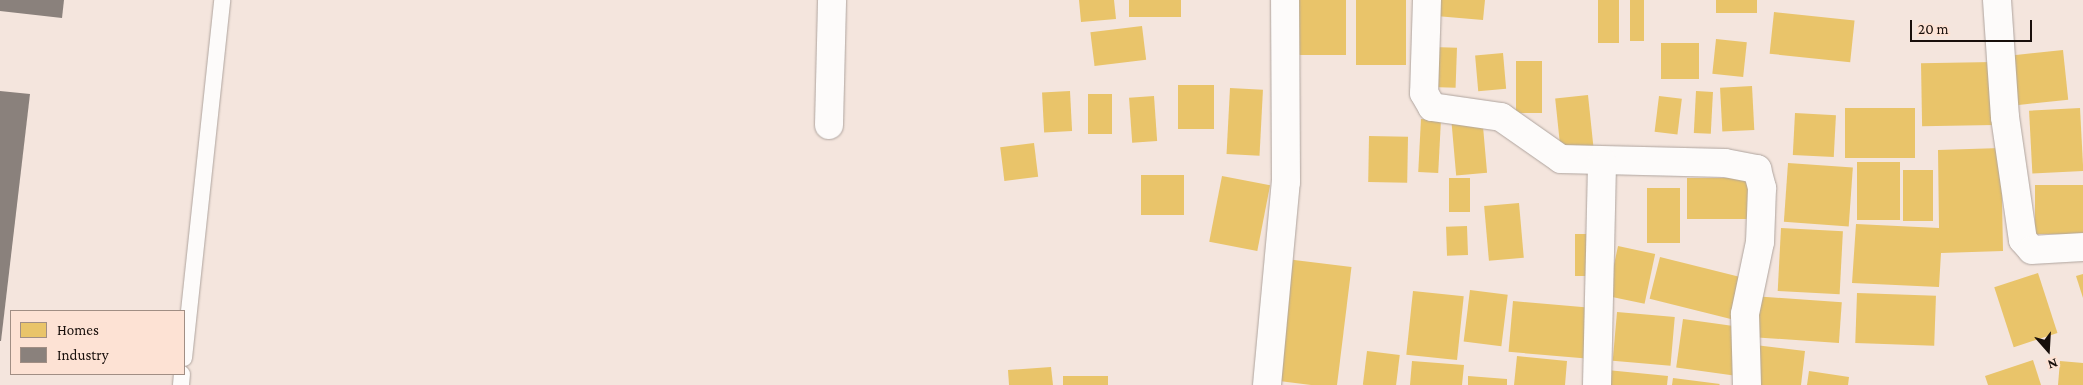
<!DOCTYPE html>
<html>
<head>
<meta charset="utf-8">
<style>
  body { margin:0 }
  #map { position:relative; width:2083px; height:385px; overflow:hidden; background:#f4e5dd; font-family:"Crimson Pro",serif }
  div>[style] { position:absolute }
  .homes>* { inset:0; background:#e9c46a; transform-origin:0 0 }
  .industry>* { inset:0; background:#8a817c }
  .roads { filter:drop-shadow(0 0 1px #afa49e) drop-shadow(0 0 1px #afa49e) }
  .service>* { height:16px; margin:-8px; padding:0 8px; transform-origin:8px; border-radius:8px; background:#fdfbfa }
  .minor>* { height:28px; margin:-14px; padding:0 14px; transform-origin:14px; border-radius:14px; background:#fdfbfa }
  span { translate:-50% -50%; white-space:nowrap; text-align:center; line-height:1.15; -webkit-text-stroke:5px #fde2d4; paint-order:stroke }
  .legend { position:absolute; left:10px; top:310px; width:175px; height:65px; box-sizing:border-box; background:#fde2d4; border:1px solid #a18e84; margin:0; padding:6px 9px; list-style:none; font-size:15px; color:#180f0b }
  .legend li { display:flex; align-items:center; gap:10px; height:25px }
  .legend b { width:25px; border:1px solid #a18e84 }
  .north { position:absolute; left:2023px; top:325px; width:50px; height:50px; -webkit-text-stroke:4px #fde2d4; paint-order:stroke; rotate:161deg; font-size:14px; font-weight:700; line-height:20px; text-align:center; color:#180f0b }
  .north::after { content:''; display:block; margin:auto; width:18px; height:22px; background:#180f0b; clip-path:polygon(50% 0,100% 100%,50% 72%,0 100%) }
  .scale { position:absolute; left:1910px; top:20px; width:122px; height:22px; box-sizing:border-box; border:2px solid #180f0b; border-top:0; padding-left:6px; font-size:15px; line-height:18px; white-space:nowrap; color:#180f0b; -webkit-text-stroke:4px #fde2d4; paint-order:stroke }
</style>
</head>
<body>
<div id="map">
  <div class="homes">
    <div style="clip-path:polygon(1079px 0,1114px 0,1116px 19px,1081px 22px)"></div>
    <div style="left:1129px;top:0;width:52px;height:17px"></div>
    <div style="left:1290px;top:0;width:56px;height:55px"></div>
    <div style="left:1356px;top:0;width:50px;height:65px"></div>
    <div style="clip-path:polygon(1437px 0,1485px 0,1483px 20px,1436px 16px)"></div>
    <div style="left:1598px;top:0;width:21px;height:43px"></div>
    <div style="left:1630px;top:0;width:14px;height:41px"></div>
    <div style="left:1716px;top:0;width:41px;height:13px"></div>
    <div style="left:1774px;top:12px;width:81px;height:42px;rotate:6deg"></div>
    <div style="left:1142px;top:26px;width:34px;height:52px;rotate:83deg"></div>
    <div style="left:1716px;top:39px;width:31px;height:35px;rotate:6deg"></div>
    <div style="left:1661px;top:43px;width:38px;height:36px"></div>
    <div style="left:1433px;top:47px;width:24px;height:40px;rotate:2deg"></div>
    <div style="left:2063px;top:50px;width:50px;height:52px;rotate:84deg"></div>
    <div style="left:1503px;top:53px;width:36px;height:28px;rotate:85deg"></div>
    <div style="left:1516px;top:61px;width:26px;height:52px"></div>
    <div style="left:1993px;top:62px;width:63px;height:72px;rotate:89deg"></div>
    <div style="left:1178px;top:85px;width:36px;height:44px"></div>
    <div style="left:1752px;top:86px;width:44px;height:32px;rotate:87deg"></div>
    <div style="left:1230px;top:88px;width:33px;height:66px;rotate:3deg"></div>
    <div style="left:1070px;top:91px;width:40px;height:28px;rotate:87deg"></div>
    <div style="left:1696px;top:91px;width:17px;height:42px;rotate:3deg"></div>
    <div style="left:1088px;top:94px;width:24px;height:40px"></div>
    <div style="left:1588px;top:95px;width:56px;height:33px;rotate:84deg"></div>
    <div style="left:1154px;top:96px;width:45px;height:25px;rotate:86deg"></div>
    <div style="left:1659px;top:96px;width:23px;height:36px;rotate:7deg"></div>
    <div style="left:1845px;top:108px;width:70px;height:50px"></div>
    <div style="left:2080px;top:108px;width:63px;height:51px;rotate:87deg"></div>
    <div style="left:1795px;top:113px;width:41px;height:42px;rotate:3deg"></div>
    <div style="left:1482px;top:115px;width:58px;height:31px;rotate:85deg"></div>
    <div style="left:1421px;top:119px;width:20px;height:53px;rotate:3deg"></div>
    <div style="left:1369px;top:136px;width:39px;height:46px;rotate:1deg"></div>
    <div style="left:1034px;top:143px;width:34px;height:34px;rotate:83deg"></div>
    <div style="clip-path:polygon(2001px 148px,2003px 251px,1941px 253px,1939px 287px,1852px 283px,1856px 224px,1939px 228px,1938px 150px)"></div>
    <div style="left:1857px;top:162px;width:43px;height:58px"></div>
    <div style="left:1788px;top:163px;width:65px;height:59px;rotate:4deg"></div>
    <div style="left:1903px;top:170px;width:30px;height:51px"></div>
    <div style="left:1141px;top:175px;width:43px;height:40px"></div>
    <div style="left:1222px;top:176px;width:49px;height:67px;rotate:11deg"></div>
    <div style="left:1449px;top:178px;width:21px;height:34px"></div>
    <div style="left:1753px;top:178px;width:41px;height:66px;rotate:90deg"></div>
    <div style="left:2083px;top:185px;width:49px;height:48px;rotate:90deg"></div>
    <div style="left:1680px;top:188px;width:55px;height:33px;rotate:90deg"></div>
    <div style="left:1519px;top:203px;width:55px;height:35px;rotate:85deg"></div>
    <div style="left:1467px;top:226px;width:29px;height:21px;rotate:88deg"></div>
    <div style="left:1781px;top:228px;width:62px;height:63px;rotate:3deg"></div>
    <div style="left:1575px;top:234px;width:21px;height:42px"></div>
    <div style="left:1618px;top:246px;width:38px;height:51px;rotate:12deg"></div>
    <div style="left:1660px;top:257px;width:94px;height:43px;rotate:14deg"></div>
    <div style="left:1286px;top:259px;width:66px;height:122px;rotate:7deg"></div>
    <div style="left:2038px;top:273px;width:63px;height:46px;rotate:72deg"></div>
    <div style="clip-path:polygon(2083px 274px,2083px 298px,2076px 276px)"></div>
    <div style="left:1470px;top:290px;width:38px;height:52px;rotate:7deg"></div>
    <div style="left:1413px;top:291px;width:51px;height:64px;rotate:6deg"></div>
    <div style="left:1857px;top:293px;width:79px;height:50px;rotate:2deg"></div>
    <div style="left:1753px;top:296px;width:89px;height:41px;rotate:4deg"></div>
    <div style="left:1513px;top:301px;width:78px;height:51px;rotate:5deg"></div>
    <div style="left:1617px;top:312px;width:58px;height:49px;rotate:5deg"></div>
    <div style="left:1683px;top:319px;width:60px;height:49px;rotate:8deg"></div>
    <div style="clip-path:polygon(1755px 345px,1805px 351px,1801px 385px,1751px 385px)"></div>
    <div style="left:1367px;top:351px;width:33px;height:34px;rotate:7deg"></div>
    <div style="clip-path:polygon(1517px 356px,1567px 361px,1565px 385px,1514px 385px)"></div>
    <div style="clip-path:polygon(2033px 360px,2041px 385px,1988px 385px,1985px 376px)"></div>
    <div style="clip-path:polygon(1412px 361px,1464px 365px,1462px 385px,1410px 385px)"></div>
    <div style="clip-path:polygon(2060px 361px,2083px 363px,2083px 385px,2058px 385px)"></div>
    <div style="clip-path:polygon(1051px 367px,1053px 385px,1009px 385px,1008px 370px)"></div>
    <div style="clip-path:polygon(1607px 370px,1668px 376px,1667px 385px,1605px 385px)"></div>
    <div style="clip-path:polygon(1809px 371px,1849px 377px,1848px 385px,1807px 385px)"></div>
    <div style="left:1108px;top:376px;width:9px;height:45px;rotate:90deg"></div>
    <div style="clip-path:polygon(1468px 376px,1507px 379px,1507px 385px,1468px 385px)"></div>
    <div style="clip-path:polygon(1673px 378px,1720px 384px,1719px 385px,1672px 385px)"></div>
  </div>
  <div class="industry">
    <div style="clip-path:polygon(0 0,64px 0,62px 18px,0 11px)"></div>
    <div style="clip-path:polygon(0 91px,30px 94px,1px 341px,0 341px)"></div>
  </div>
  <div class="roads">
    <div class="service">
      <div style="left:184px;top:358px;width:360px;rotate:-83.9deg"></div>
      <div style="left:181px;top:385px;width:11px;rotate:-85deg"></div>
    </div>
    <div class="minor">
      <div style="left:1427px;top:0;width:93px;rotate:91.8deg"></div>
      <div style="left:1424px;top:93px;width:16px;rotate:60deg"></div>
      <div style="left:1432px;top:107px;width:70px;rotate:8.2deg"></div>
      <div style="left:1501px;top:117px;width:73px;rotate:35deg"></div>
      <div style="left:1561px;top:159px;width:164px;rotate:1.4deg"></div>
      <div style="left:1725px;top:163px;width:33px;rotate:11deg"></div>
      <div style="left:1757px;top:169px;width:20px;rotate:75deg"></div>
      <div style="left:1762px;top:188px;width:54px;rotate:92.1deg"></div>
      <div style="left:1760px;top:242px;width:74px;rotate:101.8deg"></div>
      <div style="left:1745px;top:314px;width:71px;rotate:88.4deg"></div>
      <div style="left:1997px;top:0;width:117px;rotate:86.1deg"></div>
      <div style="left:2005px;top:117px;width:124px;rotate:81.7deg"></div>
      <div style="left:2023px;top:240px;width:13px;rotate:48deg"></div>
      <div style="left:2032px;top:250px;width:51px;rotate:-3.4deg"></div>
      <div style="left:829px;top:125px;width:125px;rotate:-88.6deg"></div>
      <div style="left:1267px;top:385px;width:204px;rotate:-84.7deg"></div>
      <div style="left:1286px;top:182px;width:182px;rotate:-90.3deg"></div>
      <div style="left:1597px;top:385px;width:223px;rotate:-88.7deg"></div>
    </div>
  </div>
  <ul class="legend">
  <li><b style="height:14px;background:#e9c46a"></b>Homes</li>
  <li><b style="height:14px;background:#8a817c"></b>Industry</li>
  </ul>
  <div class="north">N</div>
  <div class="scale">20 m</div>
</div>
</body>
</html>
